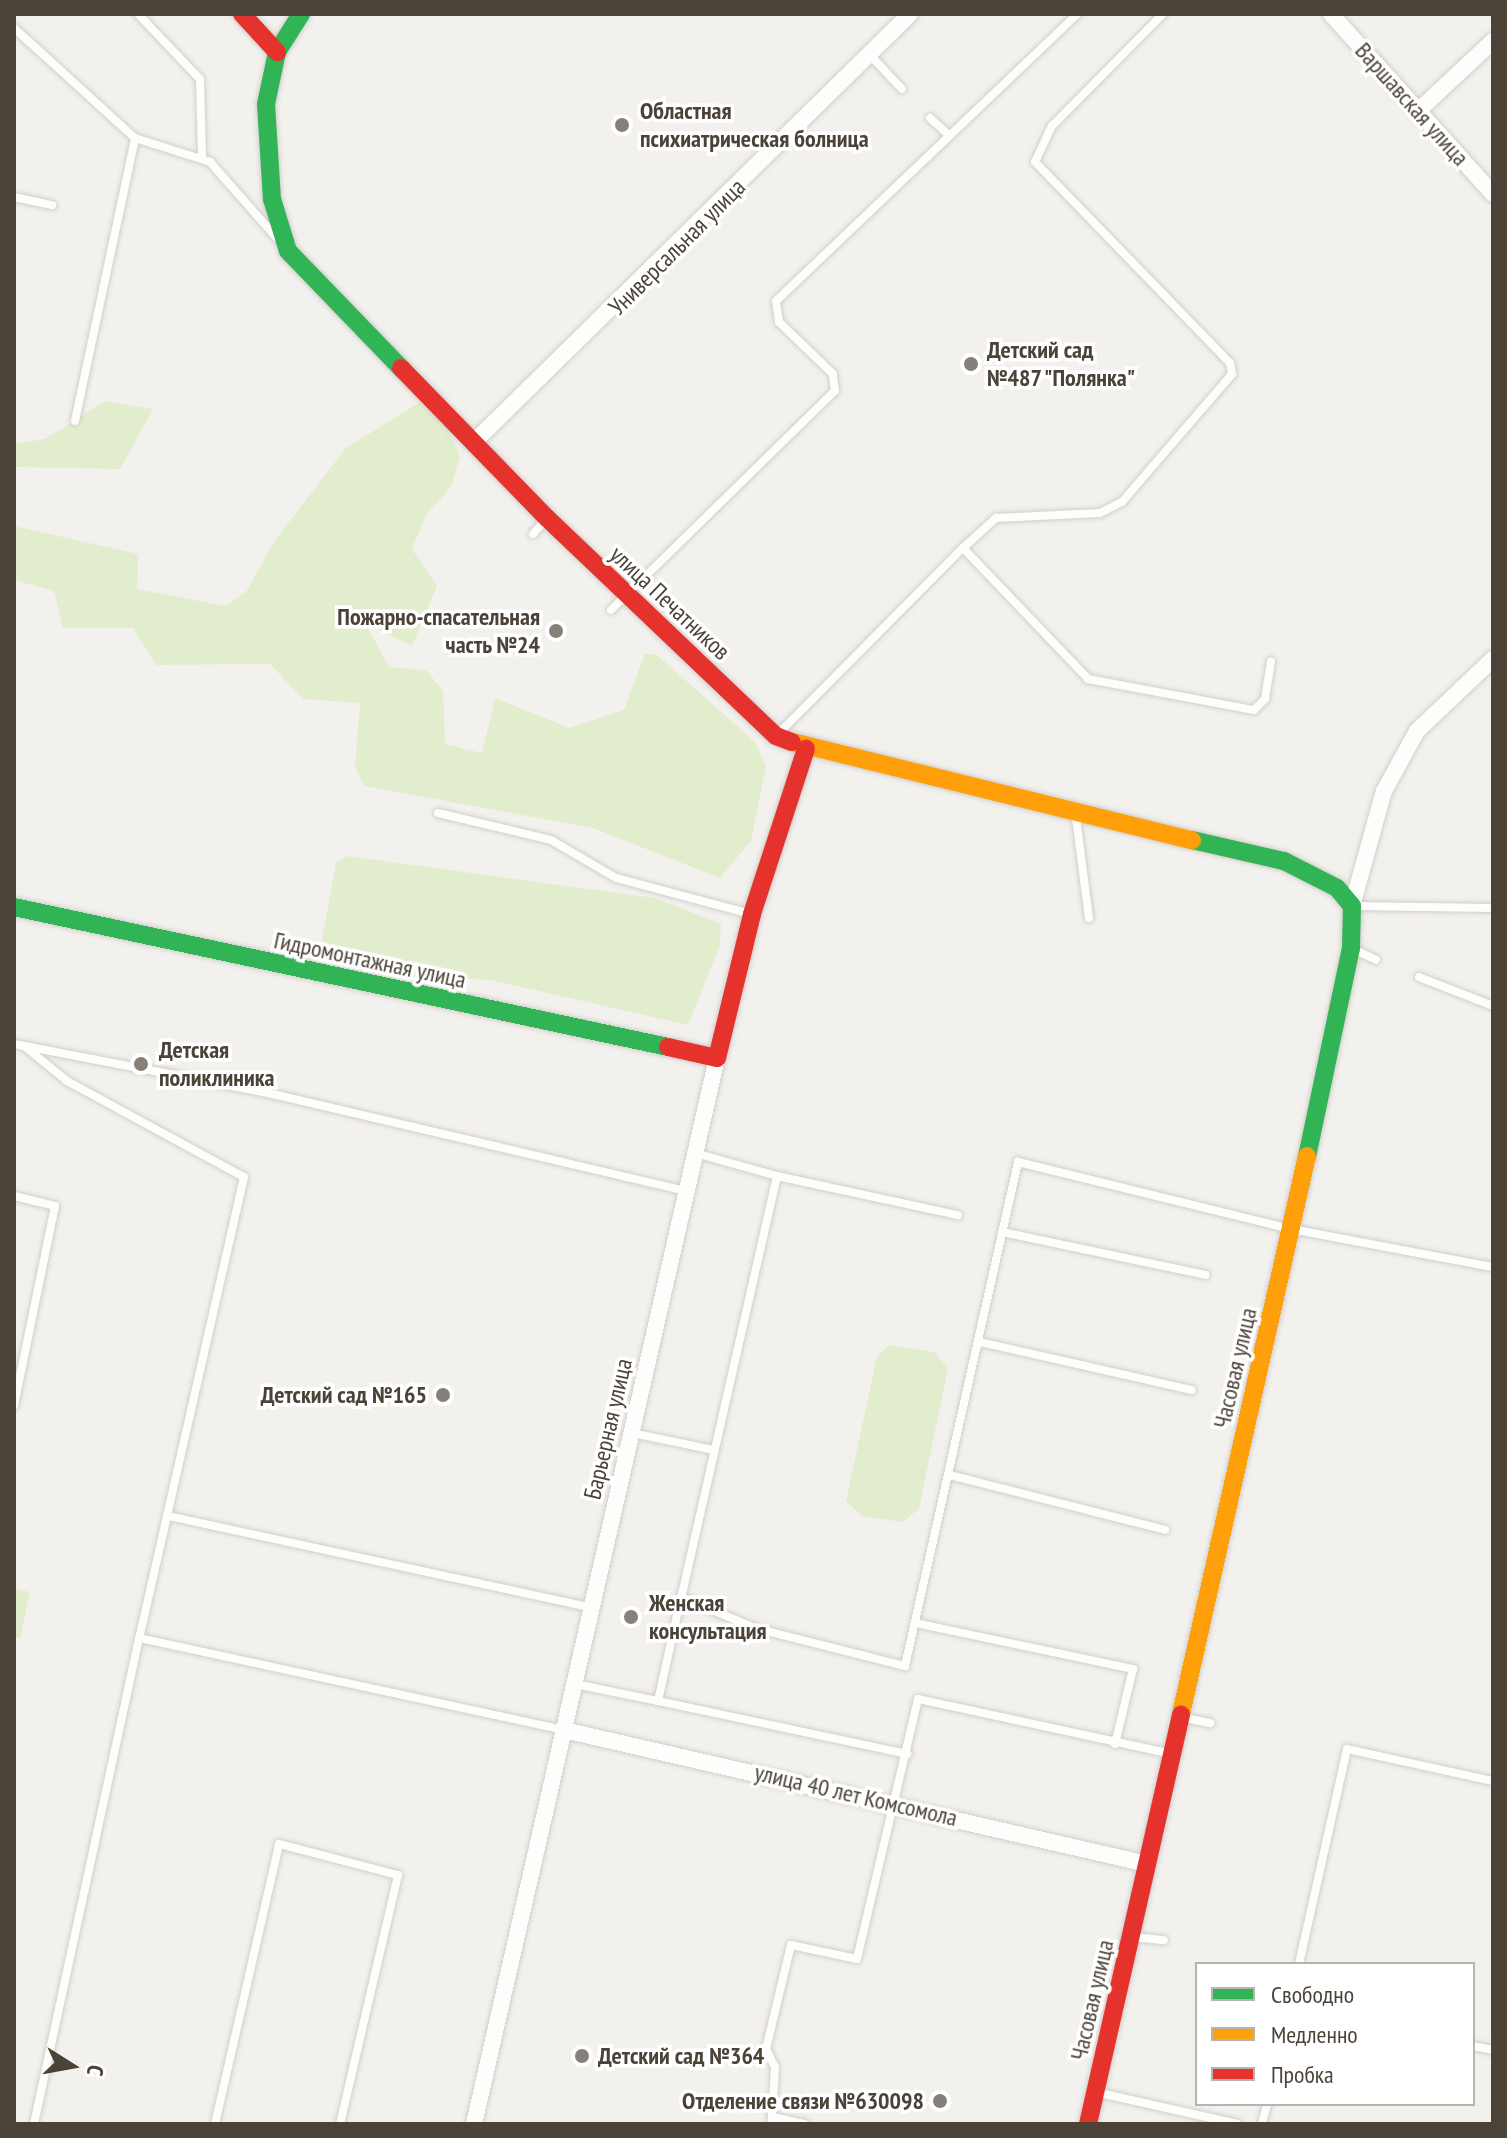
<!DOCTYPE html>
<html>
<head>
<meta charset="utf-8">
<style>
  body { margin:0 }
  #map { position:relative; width:1507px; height:2138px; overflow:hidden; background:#f3f1ee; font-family:"PT Sans Narrow",sans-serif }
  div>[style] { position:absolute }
  .green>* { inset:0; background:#e2edce }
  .roads { filter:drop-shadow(0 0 2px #d1cfcb) drop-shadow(0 0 2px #d1cfcb) }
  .lane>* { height:8px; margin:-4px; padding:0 4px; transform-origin:4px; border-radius:4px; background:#fdfdfc }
  .street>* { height:16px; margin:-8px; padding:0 8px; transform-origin:8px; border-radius:8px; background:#fdfdfc }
  .fast>* { height:18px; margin:-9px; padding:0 9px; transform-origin:9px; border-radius:9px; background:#30b455 }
  .slow>* { height:18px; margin:-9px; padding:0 9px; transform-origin:9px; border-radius:9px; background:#ff9f0a }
  .jam>* { height:18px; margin:-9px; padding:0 9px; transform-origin:9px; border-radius:9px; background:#e5322d }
  .dots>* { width:22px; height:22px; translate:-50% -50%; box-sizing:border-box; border:4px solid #fff; border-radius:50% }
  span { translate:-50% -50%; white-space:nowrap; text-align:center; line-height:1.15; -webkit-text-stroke:7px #fff; paint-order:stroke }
  .street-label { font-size:24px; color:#4b4338 }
  .poi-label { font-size:24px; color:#4b4338; font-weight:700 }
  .left { translate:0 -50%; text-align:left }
  .right { translate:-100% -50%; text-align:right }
  .frame { position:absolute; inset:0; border:16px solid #4b4338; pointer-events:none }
  .legend { position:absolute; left:1195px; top:1962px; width:280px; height:144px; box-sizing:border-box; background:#fff; border:2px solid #b7b4af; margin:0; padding:10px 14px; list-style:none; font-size:24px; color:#4b4338 }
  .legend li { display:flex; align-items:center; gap:16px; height:40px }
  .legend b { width:40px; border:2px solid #b7b4af }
  .north { position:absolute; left:32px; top:2026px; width:80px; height:80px; -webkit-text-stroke:6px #fff; paint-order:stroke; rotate:101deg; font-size:22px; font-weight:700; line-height:32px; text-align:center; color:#4b4338 }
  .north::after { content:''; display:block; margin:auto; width:28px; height:36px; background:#4b4338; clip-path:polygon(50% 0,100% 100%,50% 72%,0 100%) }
</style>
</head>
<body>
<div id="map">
  <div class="green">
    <div style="clip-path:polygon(105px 401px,153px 409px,120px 469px,14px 467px,14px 444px,45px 439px)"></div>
    <div style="clip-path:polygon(420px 402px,443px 419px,460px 456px,451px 487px,426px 515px,412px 549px,437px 586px,412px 646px,365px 623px,389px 667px,426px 670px,443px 691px,445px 744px,482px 753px,495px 698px,569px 728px,624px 710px,645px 653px,657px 655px,755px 742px,766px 767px,751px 841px,720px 878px,593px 828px,364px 786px,355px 767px,360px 703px,303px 699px,270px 664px,156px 665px,133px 628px,63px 628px,54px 591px,14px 580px,14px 526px,138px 554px,137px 589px,225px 606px,246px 592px,275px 540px,346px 448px)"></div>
    <div style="clip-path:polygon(347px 856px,655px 898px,721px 924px,720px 945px,688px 1025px,490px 980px,405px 975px,334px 956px,322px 939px,336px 863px)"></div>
    <div style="clip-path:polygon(889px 1345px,934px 1352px,948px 1368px,919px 1509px,902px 1522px,862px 1516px,846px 1501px,877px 1356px)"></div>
    <div style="clip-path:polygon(14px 1588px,30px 1592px,20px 1638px,14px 1637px)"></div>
  </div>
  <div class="roads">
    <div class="lane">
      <div style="left:138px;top:14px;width:90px;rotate:46.4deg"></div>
      <div style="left:200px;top:79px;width:78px;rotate:88.5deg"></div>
      <div style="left:14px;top:28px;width:164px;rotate:42.3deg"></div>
      <div style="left:135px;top:138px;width:79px;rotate:17.7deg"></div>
      <div style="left:210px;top:162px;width:100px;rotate:48.7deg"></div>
      <div style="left:869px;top:54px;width:48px;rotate:46.7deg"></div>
      <div style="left:930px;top:118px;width:25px;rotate:42deg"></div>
      <div style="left:14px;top:197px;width:39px;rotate:12deg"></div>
      <div style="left:75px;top:421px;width:289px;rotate:-78deg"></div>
      <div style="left:533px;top:534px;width:18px;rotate:-49deg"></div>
      <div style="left:963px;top:548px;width:45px;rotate:-42.3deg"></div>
      <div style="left:996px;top:518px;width:104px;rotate:-2.8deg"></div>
      <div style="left:1100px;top:513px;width:25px;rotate:-27deg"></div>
      <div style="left:1122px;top:502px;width:169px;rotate:-49.3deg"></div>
      <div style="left:1232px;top:374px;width:11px;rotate:-100deg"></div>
      <div style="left:1230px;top:363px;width:280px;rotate:-134.1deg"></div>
      <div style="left:1035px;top:162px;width:40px;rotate:-65deg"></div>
      <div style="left:1052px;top:126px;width:158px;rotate:-45.3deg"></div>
      <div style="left:611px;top:610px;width:313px;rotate:-44.4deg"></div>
      <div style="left:835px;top:391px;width:17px;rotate:-97deg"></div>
      <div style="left:833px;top:374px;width:75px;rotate:-136.1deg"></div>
      <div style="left:779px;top:322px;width:21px;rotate:-98deg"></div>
      <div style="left:776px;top:301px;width:416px;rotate:-43.6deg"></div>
      <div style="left:780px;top:732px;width:260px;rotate:-45.2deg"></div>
      <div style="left:963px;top:548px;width:181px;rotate:46.3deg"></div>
      <div style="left:1088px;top:679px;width:169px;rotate:10.6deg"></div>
      <div style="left:1254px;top:710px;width:16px;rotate:-45deg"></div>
      <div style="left:1265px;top:699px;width:38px;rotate:-81deg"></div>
      <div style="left:438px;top:813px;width:116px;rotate:13.4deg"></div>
      <div style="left:551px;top:840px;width:75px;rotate:30.3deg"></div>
      <div style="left:616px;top:878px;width:140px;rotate:14.9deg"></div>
      <div style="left:1076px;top:818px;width:101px;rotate:82.6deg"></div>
      <div style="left:1353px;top:906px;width:140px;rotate:0.8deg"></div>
      <div style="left:1355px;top:950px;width:23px;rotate:25deg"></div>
      <div style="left:1419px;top:977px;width:79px;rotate:21.4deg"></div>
      <div style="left:14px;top:1044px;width:255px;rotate:10.9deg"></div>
      <div style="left:264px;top:1092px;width:434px;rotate:13.2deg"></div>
      <div style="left:24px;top:1046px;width:55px;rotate:39.1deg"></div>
      <div style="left:67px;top:1081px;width:201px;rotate:28.5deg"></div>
      <div style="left:244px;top:1177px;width:473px;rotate:102.8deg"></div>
      <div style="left:695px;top:1153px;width:85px;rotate:15.7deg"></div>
      <div style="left:777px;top:1176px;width:432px;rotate:102.8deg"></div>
      <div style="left:681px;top:1597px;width:80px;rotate:22.7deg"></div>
      <div style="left:755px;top:1628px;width:155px;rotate:14.2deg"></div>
      <div style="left:905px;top:1666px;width:517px;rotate:-77.36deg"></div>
      <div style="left:1018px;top:1162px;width:281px;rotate:13.8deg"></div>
      <div style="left:1291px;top:1229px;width:206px;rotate:10.7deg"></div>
      <div style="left:777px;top:1176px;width:185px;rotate:12.2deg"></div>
      <div style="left:14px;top:1196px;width:42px;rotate:13.7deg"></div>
      <div style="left:55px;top:1206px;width:204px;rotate:101.6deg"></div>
      <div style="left:1002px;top:1232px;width:208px;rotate:11.9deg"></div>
      <div style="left:980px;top:1342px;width:217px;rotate:12.8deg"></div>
      <div style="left:632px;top:1433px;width:84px;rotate:11.7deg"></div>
      <div style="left:950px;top:1475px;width:222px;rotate:14.3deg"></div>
      <div style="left:168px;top:1516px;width:434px;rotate:12.2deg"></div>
      <div style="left:915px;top:1623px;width:223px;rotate:11.9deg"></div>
      <div style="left:1133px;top:1669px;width:77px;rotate:103.5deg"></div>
      <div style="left:575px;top:1684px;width:85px;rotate:11.6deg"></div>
      <div style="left:658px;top:1701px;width:107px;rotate:-77.5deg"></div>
      <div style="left:658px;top:1701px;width:255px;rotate:12deg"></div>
      <div style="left:1181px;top:1717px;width:30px;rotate:12deg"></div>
      <div style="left:1133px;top:1937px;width:31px;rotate:6deg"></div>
      <div style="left:1299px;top:1964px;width:220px;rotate:-77.4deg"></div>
      <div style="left:1347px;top:1749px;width:149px;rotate:12.4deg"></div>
      <div style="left:1473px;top:2046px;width:20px;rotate:11deg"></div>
      <div style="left:1100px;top:2093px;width:141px;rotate:12.7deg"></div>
      <div style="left:772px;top:2117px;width:50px;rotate:-86.6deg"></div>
      <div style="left:775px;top:2067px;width:20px;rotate:-117deg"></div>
      <div style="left:766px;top:2049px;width:107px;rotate:-76.5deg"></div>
      <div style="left:791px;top:1945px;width:67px;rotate:12deg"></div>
      <div style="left:857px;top:1959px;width:267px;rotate:-76.8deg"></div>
      <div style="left:918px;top:1699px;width:255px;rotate:12.2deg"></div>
      <div style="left:34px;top:2124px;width:497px;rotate:-77.8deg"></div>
      <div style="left:139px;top:1638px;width:434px;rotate:12.2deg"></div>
      <div style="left:215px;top:2124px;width:287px;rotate:-77.1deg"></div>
      <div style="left:279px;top:1844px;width:123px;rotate:14.6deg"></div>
      <div style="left:398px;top:1875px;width:256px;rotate:103.1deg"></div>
      <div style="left:771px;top:2124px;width:7px;rotate:-82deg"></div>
      <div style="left:772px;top:2117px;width:33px;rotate:12deg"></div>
      <div style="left:1262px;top:2124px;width:21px;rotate:-76deg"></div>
    </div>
    <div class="street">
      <div style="left:1331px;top:14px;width:242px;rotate:48deg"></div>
      <div style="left:1417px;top:112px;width:104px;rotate:-43.1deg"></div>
      <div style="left:474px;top:442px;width:611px;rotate:-44.47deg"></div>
      <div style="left:1352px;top:906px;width:119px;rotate:-74.5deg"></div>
      <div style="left:1384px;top:791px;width:68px;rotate:-61.2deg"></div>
      <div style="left:1417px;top:731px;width:105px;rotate:-43.5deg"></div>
      <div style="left:564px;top:1730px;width:598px;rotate:12.94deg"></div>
      <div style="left:474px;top:2124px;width:1093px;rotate:-77.16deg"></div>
    </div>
    <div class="fast">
      <div style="left:301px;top:14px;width:45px;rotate:122.3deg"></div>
      <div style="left:277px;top:52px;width:53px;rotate:101.9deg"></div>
      <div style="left:266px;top:104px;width:95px;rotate:86.4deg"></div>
      <div style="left:272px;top:199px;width:54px;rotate:72.9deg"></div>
      <div style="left:288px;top:251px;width:163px;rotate:46deg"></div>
      <div style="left:1192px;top:840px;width:94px;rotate:12.9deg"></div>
      <div style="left:1284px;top:861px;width:59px;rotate:27deg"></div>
      <div style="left:1337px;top:888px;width:23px;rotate:50deg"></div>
      <div style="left:1352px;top:906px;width:42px;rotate:91.4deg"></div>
      <div style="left:1351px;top:948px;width:213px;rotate:101.9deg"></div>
      <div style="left:14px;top:907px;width:669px;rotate:12.08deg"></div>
    </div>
    <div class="slow">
      <div style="left:792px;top:742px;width:412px;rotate:13.8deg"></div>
      <div style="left:1181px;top:1714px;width:572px;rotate:-77.28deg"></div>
    </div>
    <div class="jam">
      <div style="left:242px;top:14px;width:52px;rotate:47.4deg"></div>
      <div style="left:401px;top:368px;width:209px;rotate:45.8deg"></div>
      <div style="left:547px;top:518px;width:316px;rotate:43.6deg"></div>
      <div style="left:776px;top:736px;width:17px;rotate:21deg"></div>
      <div style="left:668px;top:1047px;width:50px;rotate:12.7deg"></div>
      <div style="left:717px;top:1058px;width:148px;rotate:-76.3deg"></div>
      <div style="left:752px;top:914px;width:174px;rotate:-71.9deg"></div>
      <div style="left:1088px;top:2124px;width:420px;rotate:-77.2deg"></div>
    </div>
  </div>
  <div class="dots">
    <div style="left:622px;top:125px;background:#868078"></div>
    <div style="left:971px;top:364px;background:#868078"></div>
    <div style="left:556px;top:631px;background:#868078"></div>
    <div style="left:141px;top:1064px;background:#868078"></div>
    <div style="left:443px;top:1395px;background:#868078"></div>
    <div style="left:631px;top:1617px;background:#868078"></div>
    <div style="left:582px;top:2056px;background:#868078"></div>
    <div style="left:940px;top:2101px;background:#868078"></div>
  </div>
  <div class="street-label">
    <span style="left:1412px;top:104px;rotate:48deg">Варшавская улица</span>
    <span style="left:677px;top:247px;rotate:-45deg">Универсальная улица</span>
    <span style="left:670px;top:603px;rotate:43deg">улица Печатников</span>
    <span style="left:370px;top:960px;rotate:12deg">Гидромонтажная улица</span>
    <span style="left:1235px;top:1368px;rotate:-77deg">Часовая улица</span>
    <span style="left:608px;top:1429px;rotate:-77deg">Барьерная улица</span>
    <span style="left:856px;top:1795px;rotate:13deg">улица 40 лет Комсомола</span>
    <span style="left:1092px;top:2000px;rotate:-77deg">Часовая улица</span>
  </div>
  <div class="poi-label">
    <span class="left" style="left:640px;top:125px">Областная<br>психиатрическая болница</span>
    <span class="left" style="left:987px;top:364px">Детский сад<br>№487 "Полянка"</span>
    <span class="right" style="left:540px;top:631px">Пожарно-спасательная<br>часть №24</span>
    <span class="left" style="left:159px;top:1064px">Детская<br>поликлиника</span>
    <span class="right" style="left:427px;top:1395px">Детский сад №165</span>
    <span class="left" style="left:649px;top:1617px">Женская<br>консультация</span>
    <span class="left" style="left:598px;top:2056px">Детский сад №364</span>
    <span class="right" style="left:924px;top:2101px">Отделение связи №630098</span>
  </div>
  <div class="frame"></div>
  <ul class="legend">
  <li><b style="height:10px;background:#30b455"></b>Свободно</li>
  <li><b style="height:10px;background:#ff9f0a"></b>Медленно</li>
  <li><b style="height:10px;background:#e5322d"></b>Пробка</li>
  </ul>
  <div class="north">С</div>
</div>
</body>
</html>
